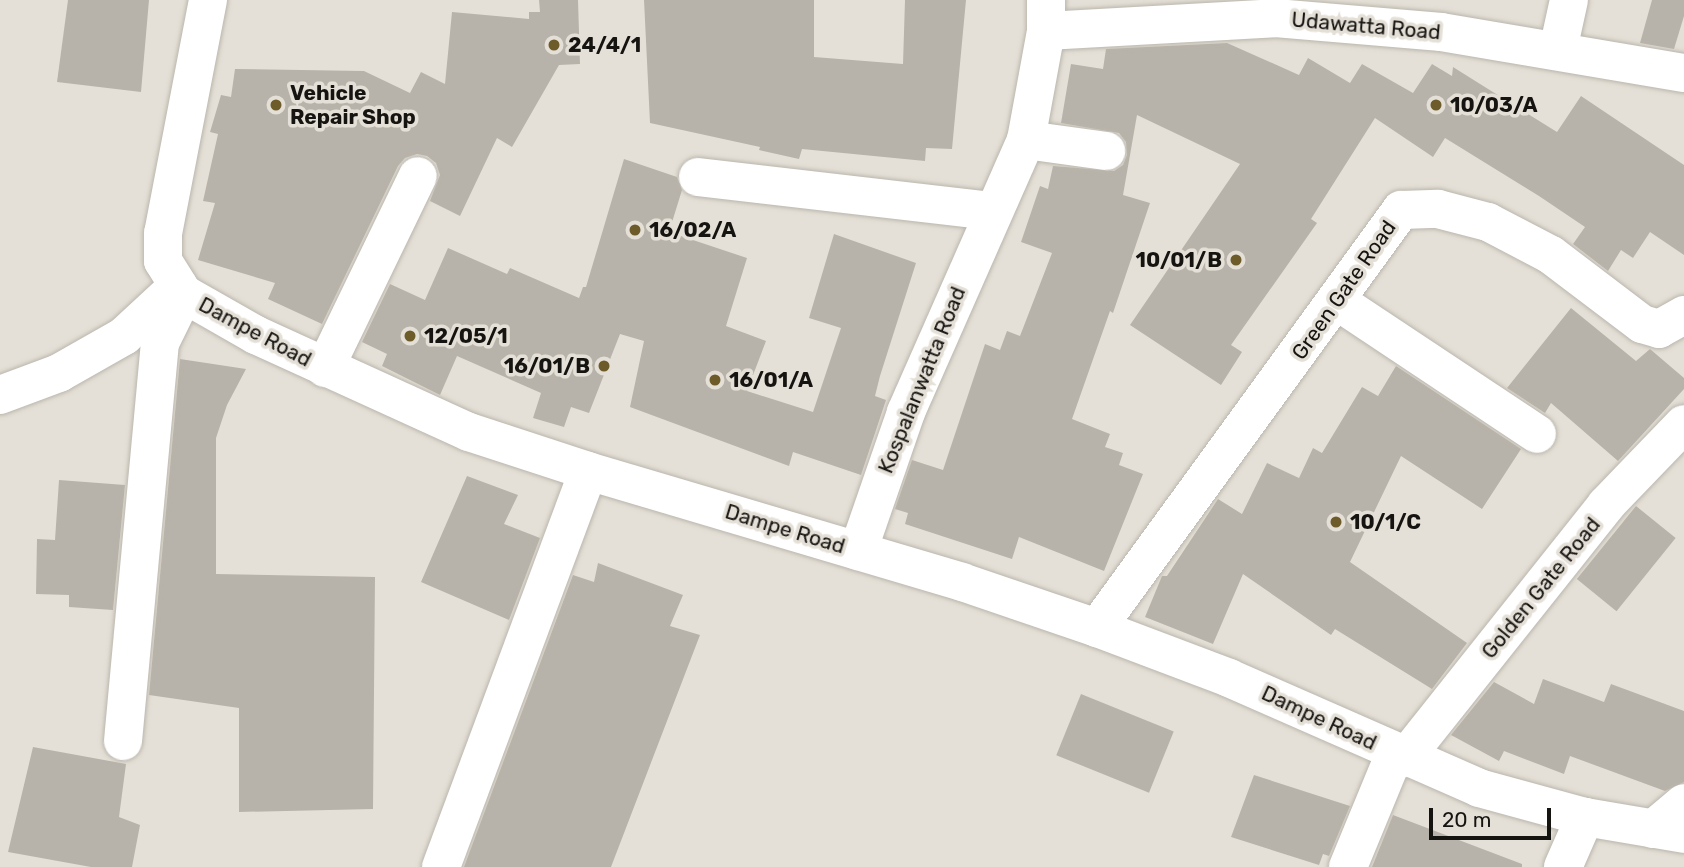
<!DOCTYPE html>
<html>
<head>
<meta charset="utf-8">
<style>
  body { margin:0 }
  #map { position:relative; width:1684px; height:867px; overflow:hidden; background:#e5e0d7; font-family:Rubik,sans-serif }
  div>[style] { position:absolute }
  .building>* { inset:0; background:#b8b3aa; transform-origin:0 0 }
  .roads { filter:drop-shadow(0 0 2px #bab6ad) drop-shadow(0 0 2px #bab6ad) }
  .street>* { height:38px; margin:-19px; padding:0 19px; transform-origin:19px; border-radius:19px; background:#fff }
  .secondary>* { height:38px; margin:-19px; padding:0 19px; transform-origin:19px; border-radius:19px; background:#fff }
  .dots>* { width:19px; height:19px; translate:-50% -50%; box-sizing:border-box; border:4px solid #e5e0d7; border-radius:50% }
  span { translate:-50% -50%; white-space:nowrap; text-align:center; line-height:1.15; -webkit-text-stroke:7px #e5e0d7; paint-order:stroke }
  .street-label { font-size:21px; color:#161411 }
  .poi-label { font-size:21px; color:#161411; font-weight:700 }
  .left { translate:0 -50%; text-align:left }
  .right { translate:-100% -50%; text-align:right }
  .scale { position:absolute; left:1429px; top:808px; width:122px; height:32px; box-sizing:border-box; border:4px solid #161411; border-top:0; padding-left:9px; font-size:21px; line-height:24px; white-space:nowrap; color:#161411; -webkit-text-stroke:5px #e5e0d7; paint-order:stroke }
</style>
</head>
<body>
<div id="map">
  <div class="building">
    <div style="clip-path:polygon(68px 0,149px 0,141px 92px,57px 82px)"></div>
    <div style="clip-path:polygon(539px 0,578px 0,580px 64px,559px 65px,512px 147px,497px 138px,460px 216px,430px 201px,440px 175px,436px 163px,427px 156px,417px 154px,405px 158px,398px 166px,322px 324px,268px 299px,275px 283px,198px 260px,215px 203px,203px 201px,218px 134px,210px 132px,221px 95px,231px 97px,235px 69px,364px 71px,410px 93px,421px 72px,445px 84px,452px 12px,529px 19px,529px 12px,540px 12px)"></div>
    <div style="clip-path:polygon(644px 0,814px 0,814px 57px,903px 64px,905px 0,966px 0,952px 149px,926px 148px,925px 161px,802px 149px,799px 159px,759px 150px,760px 147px,650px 123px)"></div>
    <div style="clip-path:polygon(1652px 0,1684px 0,1684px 16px,1674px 49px,1640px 43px)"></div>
    <div style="clip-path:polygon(1227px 43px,1299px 75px,1308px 58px,1350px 83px,1362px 64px,1413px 93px,1432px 64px,1452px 76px,1453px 67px,1557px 132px,1581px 96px,1684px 165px,1684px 255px,1650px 232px,1633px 258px,1621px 250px,1608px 271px,1573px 244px,1585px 227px,1539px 196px,1445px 138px,1433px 157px,1375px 118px,1311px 219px,1317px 223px,1231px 345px,1242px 352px,1221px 385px,1130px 325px,1240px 164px,1137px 115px,1123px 195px,1150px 203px,1113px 313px,1110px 311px,1072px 419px,1110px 434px,1105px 447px,1123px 453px,1119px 465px,1143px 474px,1104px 571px,1019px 537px,1012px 559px,905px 524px,908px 513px,895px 509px,912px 460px,943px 470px,985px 344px,1000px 350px,1007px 331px,1020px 336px,1052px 253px,1021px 242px,1040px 186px,1048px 189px,1053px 166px,1114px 171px,1123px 165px,1127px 155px,1126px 142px,1119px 133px,1061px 123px,1071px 64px,1103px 69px,1106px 49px)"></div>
    <div style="clip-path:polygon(624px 159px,677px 177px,682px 190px,669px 232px,747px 258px,726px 326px,766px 341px,747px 391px,813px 412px,841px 328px,809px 318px,834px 234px,916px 263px,880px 376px,875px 396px,886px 400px,861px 475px,793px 452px,789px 466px,630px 407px,644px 341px,620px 334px,589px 413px,571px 407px,564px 427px,533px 418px,541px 393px,457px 356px,440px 395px,382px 366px,387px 354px,362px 342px,390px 284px,425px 300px,448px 248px,507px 274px,510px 268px,579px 298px,583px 287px,586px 287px)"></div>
    <div style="clip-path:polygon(1571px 308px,1636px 361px,1650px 349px,1684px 378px,1684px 389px,1618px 461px,1551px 403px,1545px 413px,1507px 388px)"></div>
    <div style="clip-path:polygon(180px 359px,246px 369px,227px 405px,216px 438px,216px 574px,375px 577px,373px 809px,239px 812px,239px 708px,149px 695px)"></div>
    <div style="clip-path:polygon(1396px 366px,1521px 449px,1482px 509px,1401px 456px,1350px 562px,1467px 643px,1432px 689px,1335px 629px,1331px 635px,1243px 574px,1213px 644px,1145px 617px,1162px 576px,1167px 576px,1218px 499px,1242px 514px,1267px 463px,1299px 478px,1313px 448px,1322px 453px,1362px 387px,1378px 396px)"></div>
    <div style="clip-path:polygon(467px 476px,518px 495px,504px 524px,540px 538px,509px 620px,421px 582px)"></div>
    <div style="clip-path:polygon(59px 480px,125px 485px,113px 610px,69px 607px,69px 595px,36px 594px,37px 539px,55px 540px)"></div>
    <div style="left:1636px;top:506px;width:51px;height:94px;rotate:39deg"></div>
    <div style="clip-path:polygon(598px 563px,683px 595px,670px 626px,700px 635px,611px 867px,464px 867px,573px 575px,594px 582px)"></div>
    <div style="clip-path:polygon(1543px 679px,1604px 702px,1611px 684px,1684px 711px,1684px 782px,1665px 791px,1570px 756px,1564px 774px,1504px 751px,1499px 761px,1451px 735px,1494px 682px,1534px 704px)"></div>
    <div style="left:1081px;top:694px;width:100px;height:66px;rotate:22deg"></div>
    <div style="clip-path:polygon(33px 747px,126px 764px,119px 817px,140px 825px,132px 867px,91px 867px,8px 852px)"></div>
    <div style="clip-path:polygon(1254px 775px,1350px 806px,1329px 856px,1323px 854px,1319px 865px,1231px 837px)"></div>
    <div style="clip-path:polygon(1393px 815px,1522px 864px,1522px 867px,1372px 867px)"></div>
  </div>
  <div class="roads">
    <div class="street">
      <div style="left:1046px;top:31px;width:229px;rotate:-3.2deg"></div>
      <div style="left:1275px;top:18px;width:167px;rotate:4.8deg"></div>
      <div style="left:1441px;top:32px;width:246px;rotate:9.6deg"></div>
      <div style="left:1558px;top:50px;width:51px;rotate:-77.6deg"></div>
      <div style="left:1026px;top:140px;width:81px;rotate:7.8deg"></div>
      <div style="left:698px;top:177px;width:297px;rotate:6.6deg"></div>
      <div style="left:1337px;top:301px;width:240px;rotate:33.6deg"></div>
      <div style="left:325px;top:368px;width:213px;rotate:-64.2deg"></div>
      <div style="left:0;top:395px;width:63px;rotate:-20.4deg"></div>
      <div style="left:59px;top:373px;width:75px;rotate:-29.6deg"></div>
      <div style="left:124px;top:336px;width:74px;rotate:-42.8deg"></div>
      <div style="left:858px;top:551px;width:147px;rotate:-70.9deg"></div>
      <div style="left:906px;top:412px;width:297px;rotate:-66.2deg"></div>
      <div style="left:1026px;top:140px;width:111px;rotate:-79.6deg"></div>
      <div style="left:1046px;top:31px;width:31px;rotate:-90deg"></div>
      <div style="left:1097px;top:628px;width:517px;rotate:-53.97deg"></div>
      <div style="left:1401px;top:210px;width:37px;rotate:-2deg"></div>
      <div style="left:1438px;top:209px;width:52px;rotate:14.6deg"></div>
      <div style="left:1488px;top:222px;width:71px;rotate:27.6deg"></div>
      <div style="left:1551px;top:255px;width:114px;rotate:37.2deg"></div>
      <div style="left:1642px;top:324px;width:18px;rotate:16deg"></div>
      <div style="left:1659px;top:329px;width:29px;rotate:-29deg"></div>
      <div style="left:123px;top:741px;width:400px;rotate:-84.7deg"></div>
      <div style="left:160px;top:343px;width:55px;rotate:-63.9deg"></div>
      <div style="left:1405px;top:758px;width:323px;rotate:-51.5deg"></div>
      <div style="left:1606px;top:505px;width:112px;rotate:-46.1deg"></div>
      <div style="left:1653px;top:829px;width:40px;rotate:-40deg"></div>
      <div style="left:441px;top:867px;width:422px;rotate:-69.6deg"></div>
      <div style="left:1348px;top:867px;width:123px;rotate:-67.6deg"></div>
      <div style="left:1563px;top:867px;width:55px;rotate:-66.3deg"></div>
    </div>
    <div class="secondary">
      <div style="left:208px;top:0;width:237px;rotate:100.9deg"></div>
      <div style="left:163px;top:233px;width:28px;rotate:90deg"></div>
      <div style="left:163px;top:261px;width:39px;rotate:58deg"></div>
      <div style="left:184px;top:294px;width:83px;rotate:29.7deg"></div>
      <div style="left:256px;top:335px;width:234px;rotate:24.5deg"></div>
      <div style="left:469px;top:432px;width:125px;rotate:18.1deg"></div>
      <div style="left:588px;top:471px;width:390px;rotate:16.5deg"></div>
      <div style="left:962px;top:582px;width:143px;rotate:18.8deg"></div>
      <div style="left:1097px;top:628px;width:141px;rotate:20.7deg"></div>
      <div style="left:1229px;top:678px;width:273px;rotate:23.7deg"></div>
      <div style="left:1479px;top:788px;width:110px;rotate:15.3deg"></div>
      <div style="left:1585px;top:817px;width:100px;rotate:9.7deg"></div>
    </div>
  </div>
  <div class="dots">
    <div style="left:554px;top:45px;background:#6d5b29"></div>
    <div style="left:276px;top:105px;background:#6d5b29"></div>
    <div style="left:1436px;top:105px;background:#6d5b29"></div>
    <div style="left:635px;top:230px;background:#6d5b29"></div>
    <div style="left:1236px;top:260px;background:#6d5b29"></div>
    <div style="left:410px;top:336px;background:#6d5b29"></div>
    <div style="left:604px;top:366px;background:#6d5b29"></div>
    <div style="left:715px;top:380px;background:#6d5b29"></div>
    <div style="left:1336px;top:522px;background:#6d5b29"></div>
  </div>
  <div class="street-label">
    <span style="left:1366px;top:26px;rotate:5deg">Udawatta Road</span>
    <span style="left:1344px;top:290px;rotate:-55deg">Green Gate Road</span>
    <span style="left:255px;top:332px;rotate:28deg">Dampe Road</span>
    <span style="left:922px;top:380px;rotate:-68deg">Kospalanwatta Road</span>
    <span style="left:785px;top:529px;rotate:17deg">Dampe Road</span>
    <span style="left:1541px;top:588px;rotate:-51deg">Golden Gate Road</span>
    <span style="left:1319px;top:718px;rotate:25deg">Dampe Road</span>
  </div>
  <div class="poi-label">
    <span class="left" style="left:568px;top:45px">24/4/1</span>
    <span class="left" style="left:290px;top:105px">Vehicle<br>Repair Shop</span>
    <span class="left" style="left:1450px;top:105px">10/03/A</span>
    <span class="left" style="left:649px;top:230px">16/02/A</span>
    <span class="right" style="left:1222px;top:260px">10/01/B</span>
    <span class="left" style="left:424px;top:336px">12/05/1</span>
    <span class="right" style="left:590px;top:366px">16/01/B</span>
    <span class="left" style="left:729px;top:380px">16/01/A</span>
    <span class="left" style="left:1350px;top:522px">10/1/C</span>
  </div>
  <div class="scale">20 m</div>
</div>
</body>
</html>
